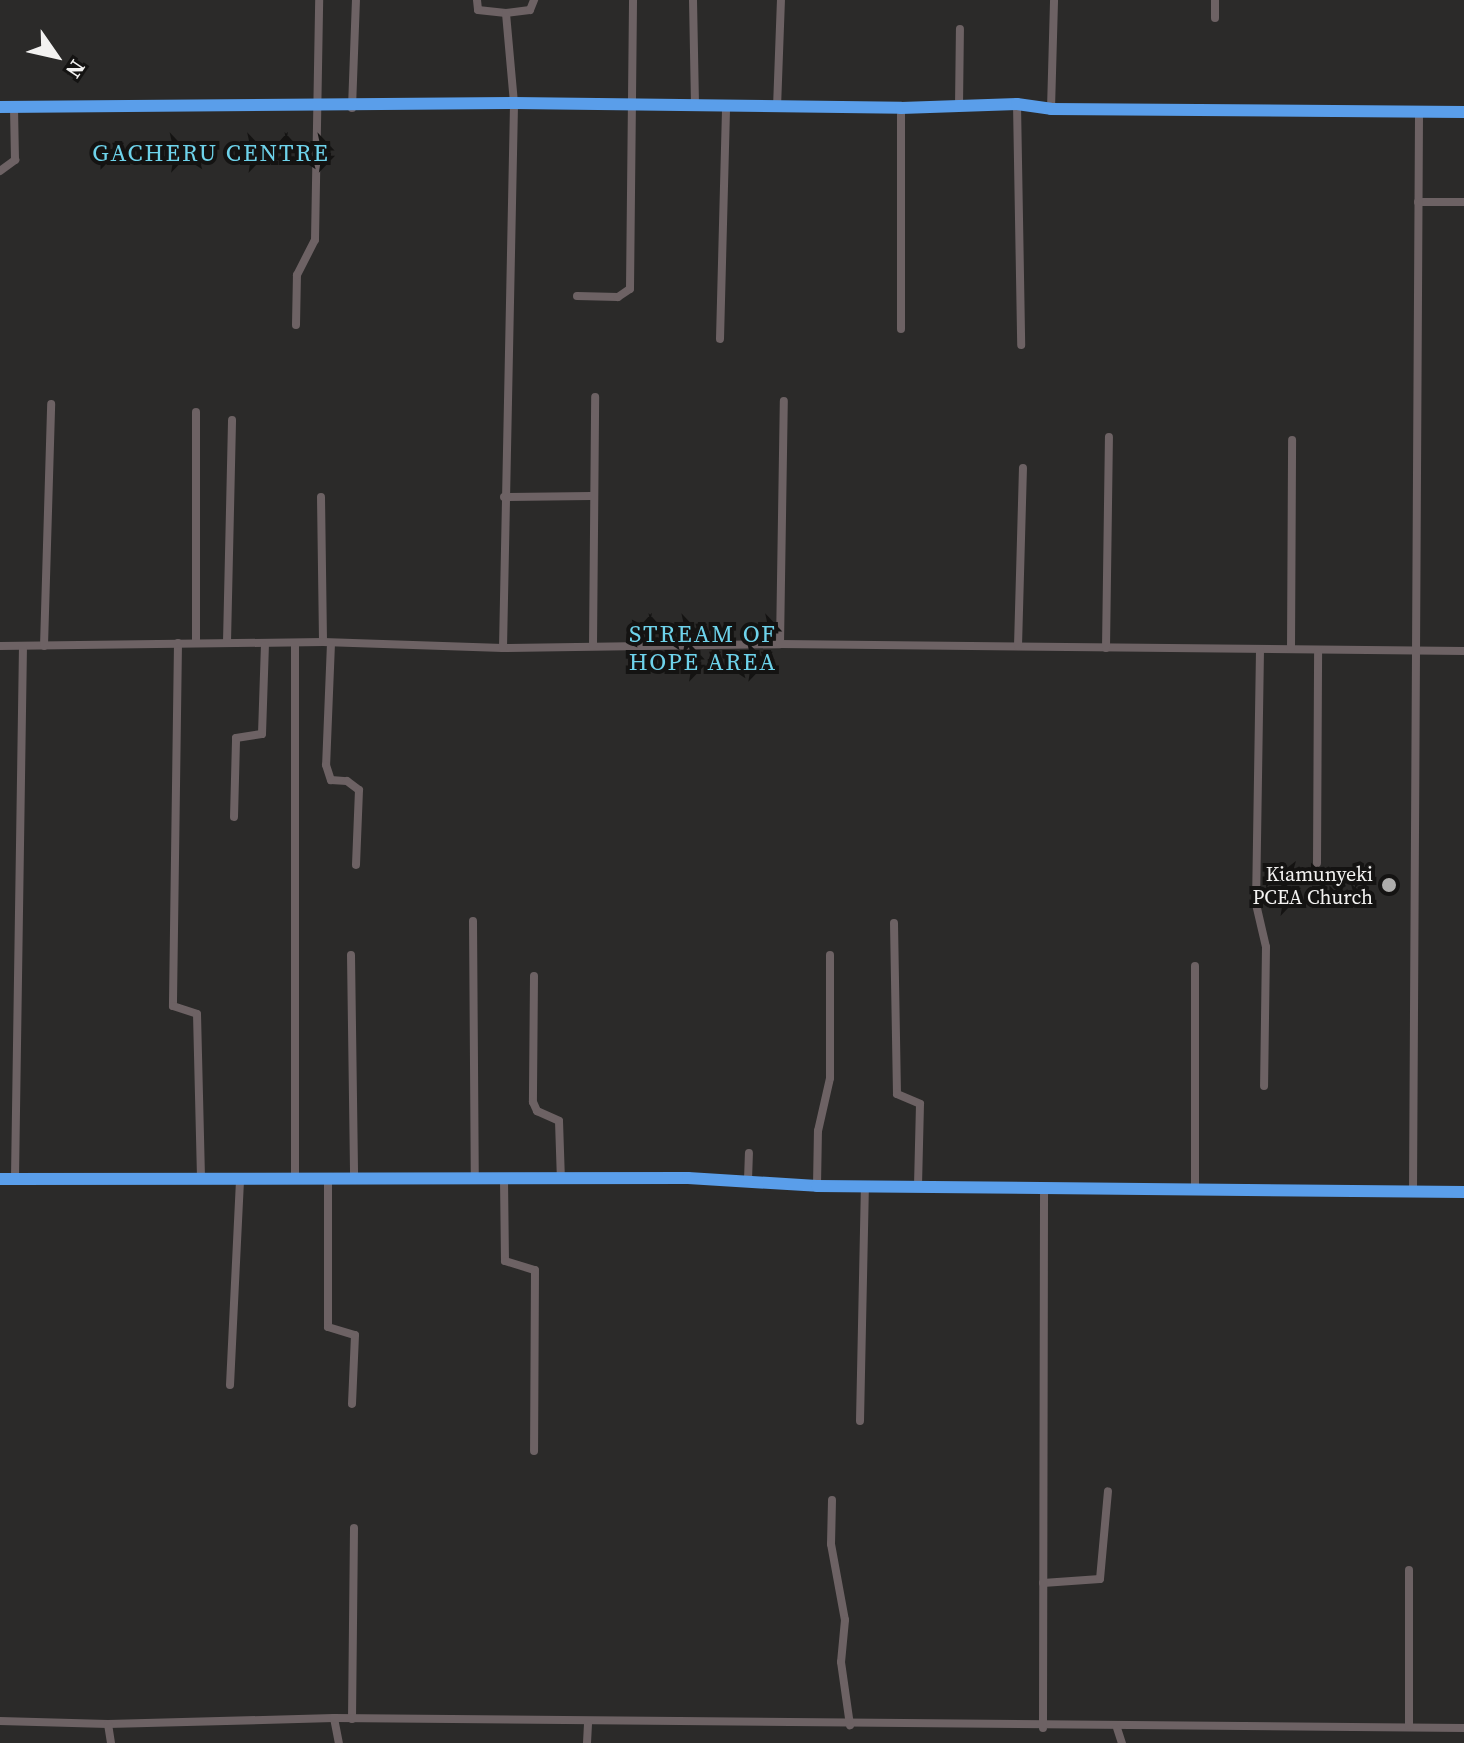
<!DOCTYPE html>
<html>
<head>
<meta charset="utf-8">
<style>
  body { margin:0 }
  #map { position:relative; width:1464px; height:1743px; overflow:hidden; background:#2b2a29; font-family:"Source Serif 4",serif }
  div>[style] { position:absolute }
  .street>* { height:8px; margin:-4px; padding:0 4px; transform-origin:4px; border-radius:4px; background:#6d6264 }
  .cycleway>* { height:12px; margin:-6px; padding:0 6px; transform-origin:6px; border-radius:6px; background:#5a9eea }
  .dots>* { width:22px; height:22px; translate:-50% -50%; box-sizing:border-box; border:4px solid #141312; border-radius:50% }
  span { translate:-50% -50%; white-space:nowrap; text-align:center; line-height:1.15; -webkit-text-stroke:8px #141312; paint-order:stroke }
  .poi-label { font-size:20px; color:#f3f2f1 }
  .right { translate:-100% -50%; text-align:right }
  .quarter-label { font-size:24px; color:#6ed3eb; letter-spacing:2px }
  .north { position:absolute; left:16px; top:16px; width:80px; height:80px; -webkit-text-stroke:6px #141312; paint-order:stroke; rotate:124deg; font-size:22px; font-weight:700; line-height:32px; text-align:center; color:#f3f2f1 }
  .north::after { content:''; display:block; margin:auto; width:28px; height:36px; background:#f3f2f1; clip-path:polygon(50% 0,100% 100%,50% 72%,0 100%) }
</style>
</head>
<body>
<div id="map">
  <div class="street">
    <div style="left:477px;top:0;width:10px;rotate:84deg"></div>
    <div style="left:478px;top:10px;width:28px;rotate:6deg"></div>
    <div style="left:506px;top:13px;width:24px;rotate:-7deg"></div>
    <div style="left:530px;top:10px;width:11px;rotate:-68deg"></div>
    <div style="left:693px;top:0;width:106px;rotate:88.9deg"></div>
    <div style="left:1215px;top:18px;width:18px;rotate:-90deg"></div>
    <div style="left:1017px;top:104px;width:241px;rotate:89deg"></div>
    <div style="left:959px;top:106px;width:77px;rotate:-89.3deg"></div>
    <div style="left:0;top:107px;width:514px;rotate:-0.45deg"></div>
    <div style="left:514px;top:103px;width:387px;rotate:0.7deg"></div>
    <div style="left:901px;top:108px;width:116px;rotate:-2deg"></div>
    <div style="left:1017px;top:104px;width:34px;rotate:8deg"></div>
    <div style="left:1051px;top:109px;width:413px;rotate:0.4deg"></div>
    <div style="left:352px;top:108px;width:108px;rotate:-87.9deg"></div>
    <div style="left:777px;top:108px;width:108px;rotate:-87.9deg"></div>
    <div style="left:1051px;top:109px;width:109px;rotate:-88.4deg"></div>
    <div style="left:0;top:171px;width:19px;rotate:-36deg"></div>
    <div style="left:15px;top:160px;width:53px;rotate:-91.1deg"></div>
    <div style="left:1418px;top:202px;width:46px"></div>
    <div style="left:577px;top:296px;width:41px;rotate:1.4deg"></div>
    <div style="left:618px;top:297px;width:14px;rotate:-34deg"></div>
    <div style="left:630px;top:289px;width:289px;rotate:-89.4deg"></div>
    <div style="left:296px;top:325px;width:50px;rotate:-88.9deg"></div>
    <div style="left:297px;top:275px;width:39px;rotate:-63deg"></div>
    <div style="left:315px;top:240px;width:240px;rotate:-89deg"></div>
    <div style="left:901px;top:329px;width:221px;rotate:-90deg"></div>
    <div style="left:720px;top:339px;width:233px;rotate:-88.5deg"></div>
    <div style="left:196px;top:412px;width:230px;rotate:90deg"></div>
    <div style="left:321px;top:497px;width:145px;rotate:89.2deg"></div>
    <div style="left:504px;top:497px;width:87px;rotate:-0.7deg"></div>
    <div style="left:227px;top:642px;width:222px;rotate:-88.7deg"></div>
    <div style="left:178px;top:643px;width:363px;rotate:90.8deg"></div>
    <div style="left:173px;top:1006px;width:25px;rotate:18deg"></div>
    <div style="left:197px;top:1014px;width:162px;rotate:88.6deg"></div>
    <div style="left:295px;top:643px;width:533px;rotate:90deg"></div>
    <div style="left:331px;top:643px;width:122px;rotate:92.3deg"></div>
    <div style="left:326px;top:765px;width:16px;rotate:72deg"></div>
    <div style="left:331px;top:780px;width:16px;rotate:4deg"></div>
    <div style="left:347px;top:781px;width:15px;rotate:37deg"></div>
    <div style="left:359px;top:790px;width:75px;rotate:92.3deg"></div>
    <div style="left:780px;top:644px;width:243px;rotate:-89.1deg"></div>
    <div style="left:0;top:646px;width:323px;rotate:-0.7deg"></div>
    <div style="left:323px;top:642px;width:180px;rotate:1.9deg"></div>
    <div style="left:503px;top:648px;width:277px;rotate:-0.8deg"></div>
    <div style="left:780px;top:644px;width:684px;rotate:0.59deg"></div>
    <div style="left:44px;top:646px;width:242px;rotate:-88.3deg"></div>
    <div style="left:593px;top:646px;width:249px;rotate:-89.5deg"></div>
    <div style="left:1018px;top:646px;width:178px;rotate:-88.4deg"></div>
    <div style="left:503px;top:648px;width:545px;rotate:-88.84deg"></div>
    <div style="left:514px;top:103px;width:90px;rotate:-95.1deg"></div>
    <div style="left:1106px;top:648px;width:211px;rotate:-89.2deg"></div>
    <div style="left:1291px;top:649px;width:209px;rotate:-89.7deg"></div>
    <div style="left:1260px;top:650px;width:254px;rotate:90.9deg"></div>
    <div style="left:1256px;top:904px;width:44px;rotate:76.9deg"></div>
    <div style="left:1266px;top:947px;width:139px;rotate:90.8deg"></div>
    <div style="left:234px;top:817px;width:79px;rotate:-88.5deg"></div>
    <div style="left:236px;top:738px;width:26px;rotate:-9deg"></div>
    <div style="left:262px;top:734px;width:89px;rotate:-88.1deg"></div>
    <div style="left:1317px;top:863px;width:213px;rotate:-89.7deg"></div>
    <div style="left:473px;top:921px;width:258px;rotate:89.6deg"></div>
    <div style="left:894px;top:923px;width:171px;rotate:89deg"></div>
    <div style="left:897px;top:1094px;width:25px;rotate:23deg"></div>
    <div style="left:920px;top:1104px;width:82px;rotate:91.4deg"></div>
    <div style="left:351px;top:955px;width:224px;rotate:89.2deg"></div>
    <div style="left:1195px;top:966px;width:223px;rotate:90deg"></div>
    <div style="left:534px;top:976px;width:126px;rotate:90.5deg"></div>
    <div style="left:533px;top:1102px;width:10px;rotate:66deg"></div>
    <div style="left:537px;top:1111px;width:24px;rotate:24deg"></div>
    <div style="left:559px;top:1121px;width:59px;rotate:88.1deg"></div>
    <div style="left:328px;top:1177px;width:150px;rotate:90deg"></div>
    <div style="left:328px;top:1327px;width:28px;rotate:17deg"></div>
    <div style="left:355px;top:1335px;width:69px;rotate:92.5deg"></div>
    <div style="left:15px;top:1178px;width:532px;rotate:-89.14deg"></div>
    <div style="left:0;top:1179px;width:688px;rotate:-0.08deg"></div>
    <div style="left:688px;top:1178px;width:129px;rotate:3.5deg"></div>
    <div style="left:817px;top:1186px;width:647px;rotate:0.53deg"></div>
    <div style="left:504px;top:1180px;width:81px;rotate:89.3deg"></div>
    <div style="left:505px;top:1261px;width:31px;rotate:17deg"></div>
    <div style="left:535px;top:1270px;width:181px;rotate:90.3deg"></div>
    <div style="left:748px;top:1180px;width:27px;rotate:-88deg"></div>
    <div style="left:817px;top:1186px;width:55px;rotate:-89deg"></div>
    <div style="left:818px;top:1131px;width:54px;rotate:-77.2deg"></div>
    <div style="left:830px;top:1078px;width:123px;rotate:-90deg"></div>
    <div style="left:1413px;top:1191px;width:1079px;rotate:-89.68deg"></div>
    <div style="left:230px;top:1385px;width:207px;rotate:-87.2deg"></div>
    <div style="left:860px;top:1421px;width:236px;rotate:-88.8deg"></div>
    <div style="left:832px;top:1500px;width:44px;rotate:91.3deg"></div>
    <div style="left:831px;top:1544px;width:77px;rotate:79.6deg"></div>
    <div style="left:845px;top:1620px;width:42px;rotate:95.4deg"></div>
    <div style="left:841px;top:1662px;width:64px;rotate:81.9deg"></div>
    <div style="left:1043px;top:1583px;width:57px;rotate:-4deg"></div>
    <div style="left:1100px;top:1579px;width:88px;rotate:-84.8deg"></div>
    <div style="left:334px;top:1718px;width:25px;rotate:79deg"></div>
    <div style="left:352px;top:1719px;width:191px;rotate:-89.4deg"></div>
    <div style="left:0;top:1721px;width:108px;rotate:1.6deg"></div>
    <div style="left:108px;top:1724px;width:226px;rotate:-1.5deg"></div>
    <div style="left:334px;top:1718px;width:1130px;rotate:0.51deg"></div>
    <div style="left:108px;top:1724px;width:19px;rotate:81deg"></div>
    <div style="left:1409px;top:1726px;width:156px;rotate:-90deg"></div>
    <div style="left:1043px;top:1728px;width:541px;rotate:-89.89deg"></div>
    <div style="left:1117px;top:1728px;width:16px;rotate:72deg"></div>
    <div style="left:587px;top:1743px;width:19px;rotate:-87deg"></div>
  </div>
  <div class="cycleway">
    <div style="left:0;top:107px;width:514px;rotate:-0.45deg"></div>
    <div style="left:514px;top:103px;width:387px;rotate:0.7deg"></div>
    <div style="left:901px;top:108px;width:116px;rotate:-2deg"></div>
    <div style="left:1017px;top:104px;width:34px;rotate:8deg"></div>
    <div style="left:1051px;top:109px;width:413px;rotate:0.4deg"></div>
    <div style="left:0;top:1179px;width:688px;rotate:-0.08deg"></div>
    <div style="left:688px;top:1178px;width:129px;rotate:3.5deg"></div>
    <div style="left:817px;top:1186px;width:647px;rotate:0.53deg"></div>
  </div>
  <div class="dots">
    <div style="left:1389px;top:885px;background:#adacab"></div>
  </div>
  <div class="poi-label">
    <span class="right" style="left:1373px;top:886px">Kiamunyeki<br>PCEA Church</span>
  </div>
  <div class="quarter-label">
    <span style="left:211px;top:153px">GACHERU CENTRE</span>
    <span style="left:703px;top:648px">STREAM OF<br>HOPE AREA</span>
  </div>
  <div class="north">N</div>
</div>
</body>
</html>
